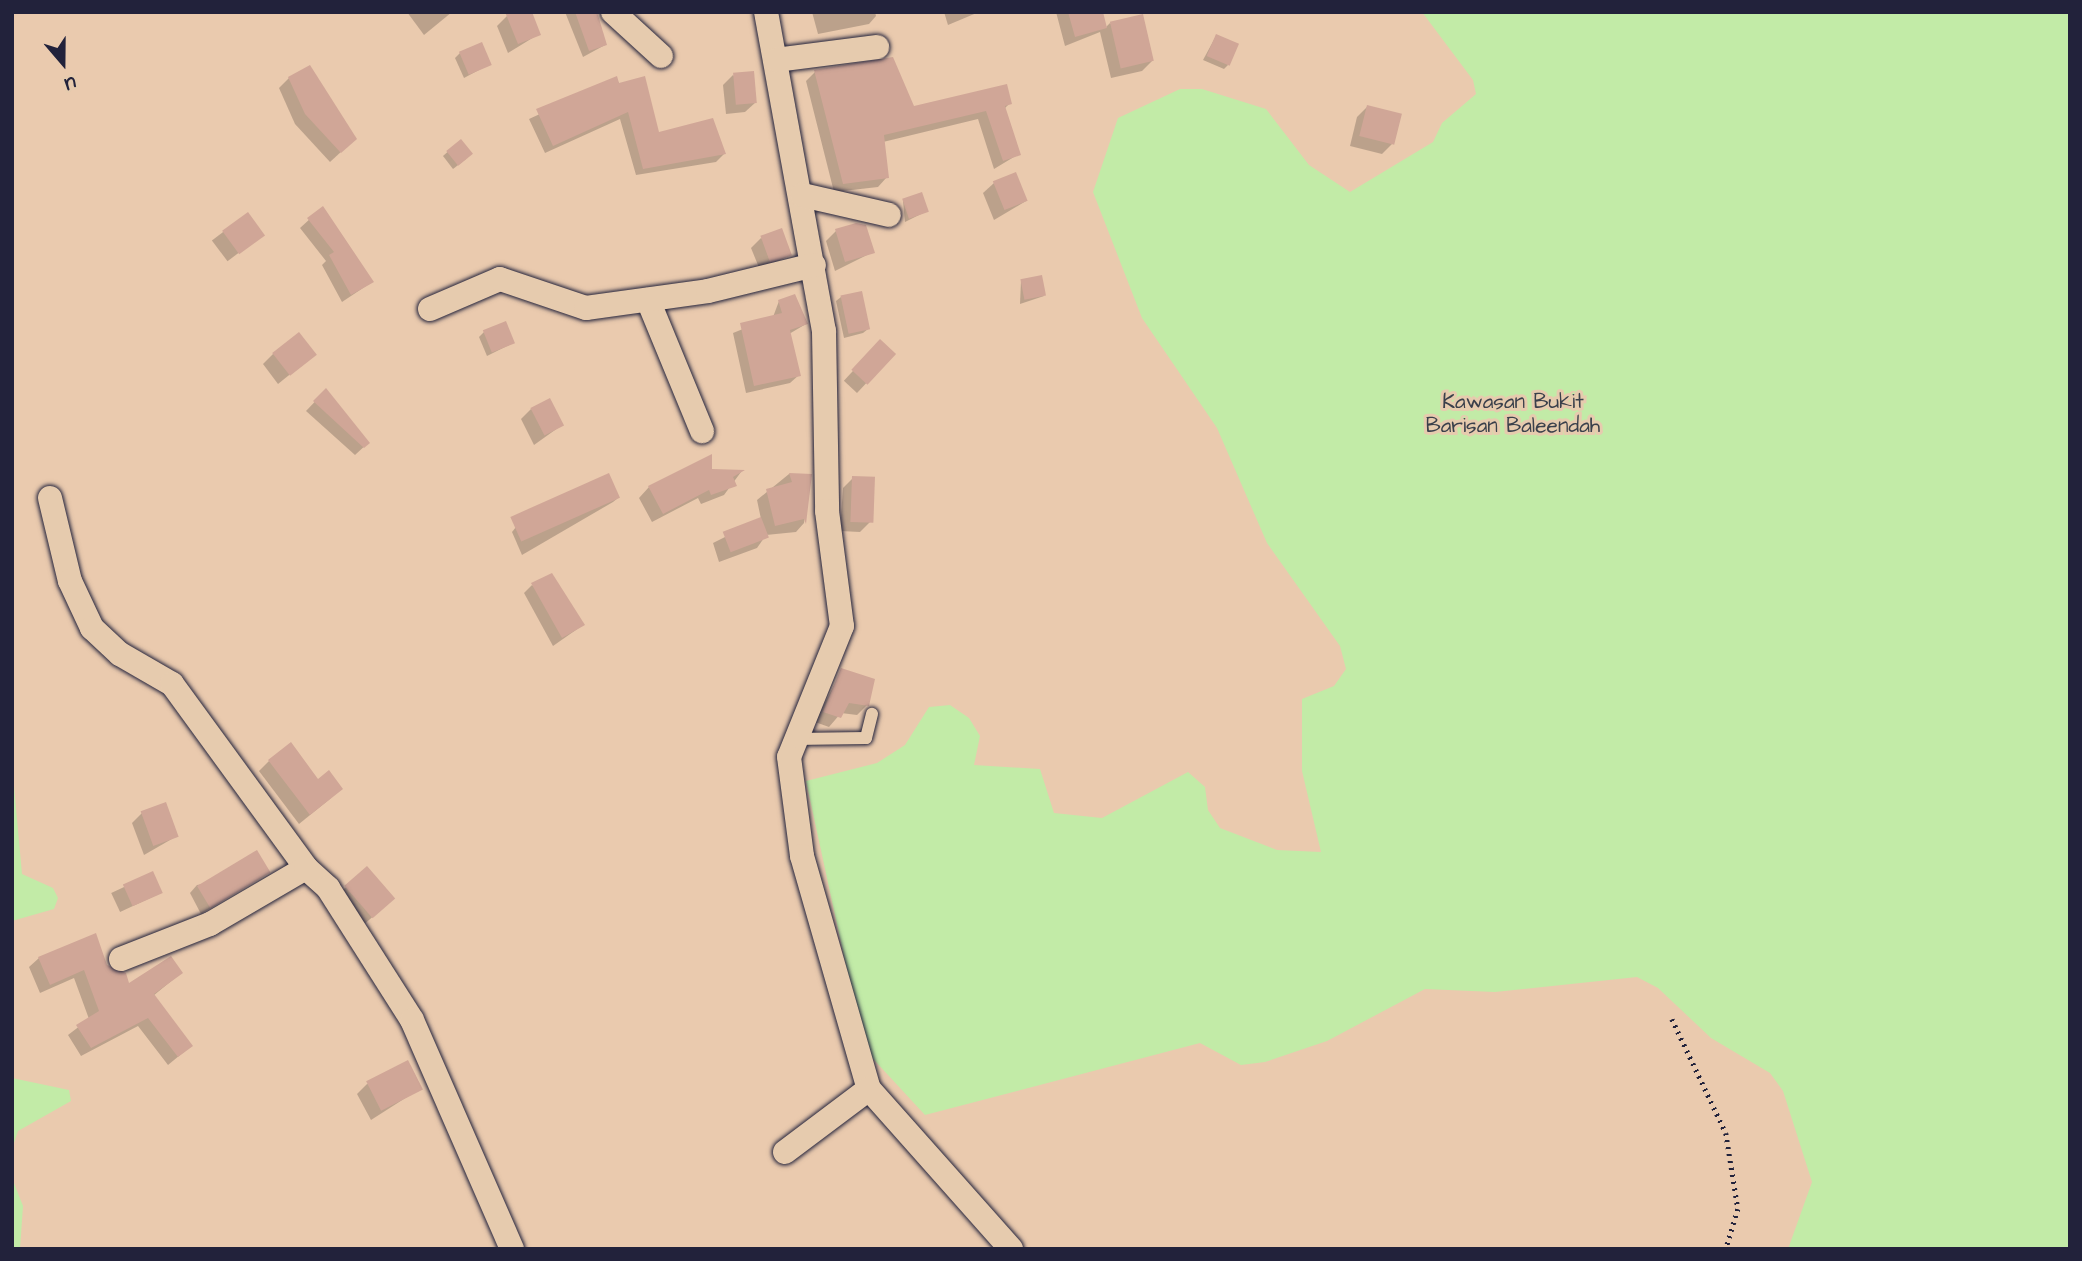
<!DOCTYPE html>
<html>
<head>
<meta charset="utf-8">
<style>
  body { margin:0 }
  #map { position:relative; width:2082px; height:1261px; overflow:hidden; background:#eacaae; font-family:"Architects Daughter",sans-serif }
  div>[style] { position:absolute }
  .green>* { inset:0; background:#c2eba7 }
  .shadow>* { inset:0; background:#0003; transform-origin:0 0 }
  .building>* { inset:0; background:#d0a697; transform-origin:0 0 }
  .path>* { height:4.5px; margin-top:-2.25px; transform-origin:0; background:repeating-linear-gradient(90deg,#22223b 0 2px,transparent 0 7px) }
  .roads { filter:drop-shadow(0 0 2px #22223b) drop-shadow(0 0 2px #22223b) }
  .service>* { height:12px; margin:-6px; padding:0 6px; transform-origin:6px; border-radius:6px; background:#e6cbae }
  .minor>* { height:24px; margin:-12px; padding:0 12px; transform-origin:12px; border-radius:12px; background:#e6cbae }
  span { translate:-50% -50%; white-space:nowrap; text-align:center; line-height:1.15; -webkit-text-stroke:6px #e6cbae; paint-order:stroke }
  .park-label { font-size:21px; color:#3a404b }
  .frame { position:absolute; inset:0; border:14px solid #22223b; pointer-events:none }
  .north { position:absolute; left:28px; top:28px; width:70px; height:70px; -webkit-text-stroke:5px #e6cbae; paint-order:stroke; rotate:160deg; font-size:19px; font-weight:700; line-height:28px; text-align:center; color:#22223b }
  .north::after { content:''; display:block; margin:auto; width:24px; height:32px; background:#22223b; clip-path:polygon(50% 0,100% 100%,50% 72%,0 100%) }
</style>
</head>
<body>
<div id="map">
  <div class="green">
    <div style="clip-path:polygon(1422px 12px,2070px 12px,2070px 1249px,1788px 1249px,1812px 1182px,1783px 1091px,1770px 1073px,1711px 1038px,1658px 988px,1637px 977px,1495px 992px,1425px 989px,1327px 1041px,1265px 1062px,1241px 1065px,1200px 1043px,925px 1115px,864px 1049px,806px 781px,877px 763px,905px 745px,929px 707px,950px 705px,969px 718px,980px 736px,974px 765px,1040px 769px,1054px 813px,1102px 818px,1188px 772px,1205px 787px,1208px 810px,1220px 828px,1277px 850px,1321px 852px,1302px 771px,1302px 699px,1334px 686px,1346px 669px,1340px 646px,1267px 543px,1217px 428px,1142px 318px,1093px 192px,1118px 118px,1180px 89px,1202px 89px,1266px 109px,1309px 165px,1350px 192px,1433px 142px,1442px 123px,1476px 94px,1473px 80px)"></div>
    <div style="clip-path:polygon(12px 764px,22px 874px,53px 888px,58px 898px,54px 909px,12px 921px)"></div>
    <div style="clip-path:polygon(12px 1078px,69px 1090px,71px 1101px,18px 1131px,12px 1149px)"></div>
    <div style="clip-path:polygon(12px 1178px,23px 1206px,20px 1249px,12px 1249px)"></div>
  </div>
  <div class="shadow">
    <div style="clip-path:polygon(407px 12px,452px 12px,424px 35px)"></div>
    <div style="clip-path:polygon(565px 12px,591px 12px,605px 45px,583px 57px)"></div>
    <div style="clip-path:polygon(812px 12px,875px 12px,876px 16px,869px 24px,818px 34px)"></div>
    <div style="clip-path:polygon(944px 12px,979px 12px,948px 25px)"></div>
    <div style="clip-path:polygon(1101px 12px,1105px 28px,1110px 23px,1152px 61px,1142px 71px,1111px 78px,1100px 32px,1065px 46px,1056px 12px)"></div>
    <div style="clip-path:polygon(507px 16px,539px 34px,508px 53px,497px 26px)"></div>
    <div style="clip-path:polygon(1216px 36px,1228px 65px,1224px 69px,1203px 60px)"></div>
    <div style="clip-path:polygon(460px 53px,490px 64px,464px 78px,455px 58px)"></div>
    <div style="clip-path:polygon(815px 72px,913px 108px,1010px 103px,1004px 109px,1019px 154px,994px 169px,978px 119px,883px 142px,887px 177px,878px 187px,834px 192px,806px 81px)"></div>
    <div style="clip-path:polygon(733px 75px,756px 102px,745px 112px,726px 114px,723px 85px)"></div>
    <div style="clip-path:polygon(289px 78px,355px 139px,330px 162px,295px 124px,279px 88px)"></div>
    <div style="clip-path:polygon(616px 79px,658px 134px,724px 154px,716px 162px,636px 175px,620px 119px,545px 153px,529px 119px)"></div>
    <div style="clip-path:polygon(1367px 107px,1392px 144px,1382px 154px,1350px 146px,1357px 117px)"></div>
    <div style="clip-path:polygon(460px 141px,466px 159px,453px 169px,443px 156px)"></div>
    <div style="clip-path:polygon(994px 183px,1026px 201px,994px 220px,983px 193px)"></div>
    <div style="clip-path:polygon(903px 201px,927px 211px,905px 222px)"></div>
    <div style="clip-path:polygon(322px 208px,372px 282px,342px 302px,322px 265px,326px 261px,300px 228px)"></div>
    <div style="left:247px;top:214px;width:26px;height:44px;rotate:53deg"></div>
    <div style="clip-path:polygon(836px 231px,873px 252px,835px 271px,826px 241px)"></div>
    <div style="clip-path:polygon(761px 238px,790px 255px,760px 270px,751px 248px)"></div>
    <div style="clip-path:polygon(1021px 281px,1044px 296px,1020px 304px)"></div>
    <div style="clip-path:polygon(841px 297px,868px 329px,863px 333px,844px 338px,836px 301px)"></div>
    <div style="clip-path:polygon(779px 301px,806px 324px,789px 334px,799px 375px,790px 383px,746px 393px,733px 333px,773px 317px)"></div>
    <div style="clip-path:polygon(484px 332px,513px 343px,487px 356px,479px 337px)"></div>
    <div style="left:880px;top:342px;width:18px;height:53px;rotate:43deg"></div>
    <div style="clip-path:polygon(273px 354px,314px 355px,278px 384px,263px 364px)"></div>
    <div style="clip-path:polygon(326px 390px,368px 443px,355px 455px,306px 411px)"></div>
    <div style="clip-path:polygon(531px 409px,562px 425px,534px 445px,521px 419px)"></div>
    <div style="clip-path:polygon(710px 470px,741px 472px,724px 495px,701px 504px,698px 498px,652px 522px,639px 498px,649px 487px)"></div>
    <div style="clip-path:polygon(789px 474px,810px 476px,804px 523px,796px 532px,766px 535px,757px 548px,719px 562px,713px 543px,761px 519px,757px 500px)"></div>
    <div style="clip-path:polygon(853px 478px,870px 522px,860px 532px,840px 531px,843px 488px)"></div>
    <div style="clip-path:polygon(618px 498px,613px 502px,522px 555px,512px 532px,516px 527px)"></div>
    <div style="clip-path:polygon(532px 585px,583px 625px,553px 646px,524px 593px)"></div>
    <div style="clip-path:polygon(842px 670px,867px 705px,857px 715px,841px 713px,829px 727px,815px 722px)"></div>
    <div style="clip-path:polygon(269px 761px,331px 798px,299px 824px,259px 771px)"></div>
    <div style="clip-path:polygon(142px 813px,177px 836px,144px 855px,132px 823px)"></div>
    <div style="clip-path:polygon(268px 872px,201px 914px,190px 893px,197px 885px)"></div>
    <div style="left:152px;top:874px;width:21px;height:45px;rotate:65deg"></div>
    <div style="clip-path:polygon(346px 887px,383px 908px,362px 926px,336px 897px)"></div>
    <div style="clip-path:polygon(39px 958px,106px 966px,128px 986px,181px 973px,153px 996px,191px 1046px,168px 1065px,138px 1026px,81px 1056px,68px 1035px,89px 1019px,74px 978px,40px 993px,29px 967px)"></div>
    <div style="clip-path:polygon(367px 1084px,421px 1088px,371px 1120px,357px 1094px)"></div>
  </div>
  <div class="building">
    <div style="clip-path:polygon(505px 12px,532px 12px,541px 35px,518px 44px)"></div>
    <div style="clip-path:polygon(575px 12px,597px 12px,607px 45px,589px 51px)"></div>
    <div style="clip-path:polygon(1068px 12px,1103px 12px,1107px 28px,1075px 37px)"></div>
    <div style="left:1143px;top:14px;width:48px;height:34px;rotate:77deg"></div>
    <div style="left:1216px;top:34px;width:25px;height:24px;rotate:23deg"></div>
    <div style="left:482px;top:42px;width:25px;height:25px;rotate:67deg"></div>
    <div style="clip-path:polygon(893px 57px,914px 106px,1007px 84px,1012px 104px,1005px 106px,1021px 155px,1003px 161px,986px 111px,884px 135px,889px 178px,843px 184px,814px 70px)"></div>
    <div style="clip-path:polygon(310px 65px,357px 139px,341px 153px,305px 114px,288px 77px)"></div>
    <div style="left:754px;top:71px;width:32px;height:21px;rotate:85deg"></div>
    <div style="clip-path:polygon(617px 76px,619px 83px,645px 76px,659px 132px,713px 118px,726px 154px,643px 169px,628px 112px,553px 146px,536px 109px)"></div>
    <div style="left:1367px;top:105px;width:36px;height:32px;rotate:14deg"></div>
    <div style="left:461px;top:139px;width:19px;height:19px;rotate:51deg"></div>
    <div style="left:1016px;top:172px;width:31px;height:25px;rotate:68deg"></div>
    <div style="left:922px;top:192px;width:21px;height:21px;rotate:71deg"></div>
    <div style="clip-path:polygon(323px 206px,374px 282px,351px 295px,329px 255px,334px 252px,307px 218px)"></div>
    <div style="left:248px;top:212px;width:29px;height:32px;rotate:54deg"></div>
    <div style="clip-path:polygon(856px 223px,866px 225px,875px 253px,845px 262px,835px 229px)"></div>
    <div style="left:782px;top:228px;width:29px;height:23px;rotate:70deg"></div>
    <div style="left:1042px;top:275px;width:21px;height:22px;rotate:79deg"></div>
    <div style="left:862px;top:291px;width:39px;height:22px;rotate:78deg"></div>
    <div style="clip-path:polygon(795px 294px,808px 324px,790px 330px,801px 376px,754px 386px,740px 323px,782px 313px,778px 300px)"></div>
    <div style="left:506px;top:321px;width:24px;height:25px;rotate:68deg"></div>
    <div style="left:299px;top:332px;width:29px;height:34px;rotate:52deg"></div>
    <div style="left:880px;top:339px;width:22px;height:42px;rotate:43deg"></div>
    <div style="clip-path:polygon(326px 388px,370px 443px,364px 448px,313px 401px)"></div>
    <div style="left:550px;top:398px;width:31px;height:22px;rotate:63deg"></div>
    <div style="clip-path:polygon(712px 454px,712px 469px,745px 470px,733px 477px,737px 486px,711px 495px,709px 490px,663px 514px,648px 486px)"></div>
    <div style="left:609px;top:473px;width:27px;height:108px;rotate:66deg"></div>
    <div style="clip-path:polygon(789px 473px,812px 474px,806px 524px,804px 519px,775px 526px,766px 489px,792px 482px)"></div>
    <div style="left:852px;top:476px;width:23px;height:46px;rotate:2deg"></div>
    <div style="left:761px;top:517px;width:22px;height:41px;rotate:69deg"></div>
    <div style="clip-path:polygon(552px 573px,585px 625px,562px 638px,531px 583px)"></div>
    <div style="clip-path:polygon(841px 668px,875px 679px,869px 706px,849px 703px,841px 718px,823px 712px)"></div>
    <div style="clip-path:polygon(291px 742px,318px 779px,329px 770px,343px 789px,310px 815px,268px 760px)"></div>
    <div style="left:166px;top:802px;width:37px;height:27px;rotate:70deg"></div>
    <div style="left:257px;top:850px;width:26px;height:70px;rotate:59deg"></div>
    <div style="left:367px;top:866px;width:43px;height:30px;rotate:49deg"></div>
    <div style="left:153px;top:871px;width:24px;height:33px;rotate:66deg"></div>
    <div style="clip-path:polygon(96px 933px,107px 965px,126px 973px,129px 983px,171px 956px,183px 973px,154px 994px,193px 1046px,178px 1057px,148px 1018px,91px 1048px,76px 1025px,99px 1011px,84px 970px,50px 985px,38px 957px)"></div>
    <div style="left:408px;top:1060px;width:33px;height:47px;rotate:63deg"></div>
  </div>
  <div class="path">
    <div style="left:1672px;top:1019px;width:126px;rotate:64.7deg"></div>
    <div style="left:1726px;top:1133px;width:77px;rotate:81deg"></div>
    <div style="left:1738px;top:1209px;width:42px;rotate:106.7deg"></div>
  </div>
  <div class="roads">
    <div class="service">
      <div style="left:794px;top:739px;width:72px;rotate:-0.8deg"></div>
      <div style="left:866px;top:738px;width:25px;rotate:-76deg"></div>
    </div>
    <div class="minor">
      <div style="left:613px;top:12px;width:65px;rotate:42.5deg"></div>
      <div style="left:766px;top:12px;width:324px;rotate:79.7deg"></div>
      <div style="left:824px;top:331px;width:180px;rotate:89deg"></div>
      <div style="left:827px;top:511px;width:116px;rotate:82.6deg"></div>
      <div style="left:842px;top:626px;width:141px;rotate:112deg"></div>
      <div style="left:789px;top:757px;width:100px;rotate:82.5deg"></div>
      <div style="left:802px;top:856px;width:242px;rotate:74deg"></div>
      <div style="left:869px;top:1089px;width:214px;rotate:48.4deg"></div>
      <div style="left:776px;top:60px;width:102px;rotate:-7.3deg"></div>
      <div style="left:802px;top:195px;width:89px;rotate:12.9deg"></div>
      <div style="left:648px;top:300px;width:142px;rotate:67.6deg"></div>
      <div style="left:430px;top:309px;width:76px;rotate:-23.2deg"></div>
      <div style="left:500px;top:279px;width:91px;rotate:18.6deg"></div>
      <div style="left:586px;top:308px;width:123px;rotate:-7.9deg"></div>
      <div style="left:708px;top:291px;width:109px;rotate:-13.8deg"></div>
      <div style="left:50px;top:498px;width:85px;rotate:76.5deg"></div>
      <div style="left:70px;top:581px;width:52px;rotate:64.9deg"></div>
      <div style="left:92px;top:628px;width:38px;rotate:43deg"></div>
      <div style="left:120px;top:654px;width:60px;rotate:30deg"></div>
      <div style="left:172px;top:684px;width:228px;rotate:53.9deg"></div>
      <div style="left:121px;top:959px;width:96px;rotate:-21.5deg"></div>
      <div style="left:210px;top:924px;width:111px;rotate:-30.3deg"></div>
      <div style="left:306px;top:868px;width:30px;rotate:42deg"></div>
      <div style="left:328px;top:888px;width:156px;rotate:57.5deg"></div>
      <div style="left:412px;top:1020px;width:250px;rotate:66.4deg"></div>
      <div style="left:785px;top:1152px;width:105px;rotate:-36.9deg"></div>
    </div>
  </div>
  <div class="park-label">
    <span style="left:1513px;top:414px">Kawasan Bukit<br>Barisan Baleendah</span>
  </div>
  <div class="frame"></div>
  <div class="north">U</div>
</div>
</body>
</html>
